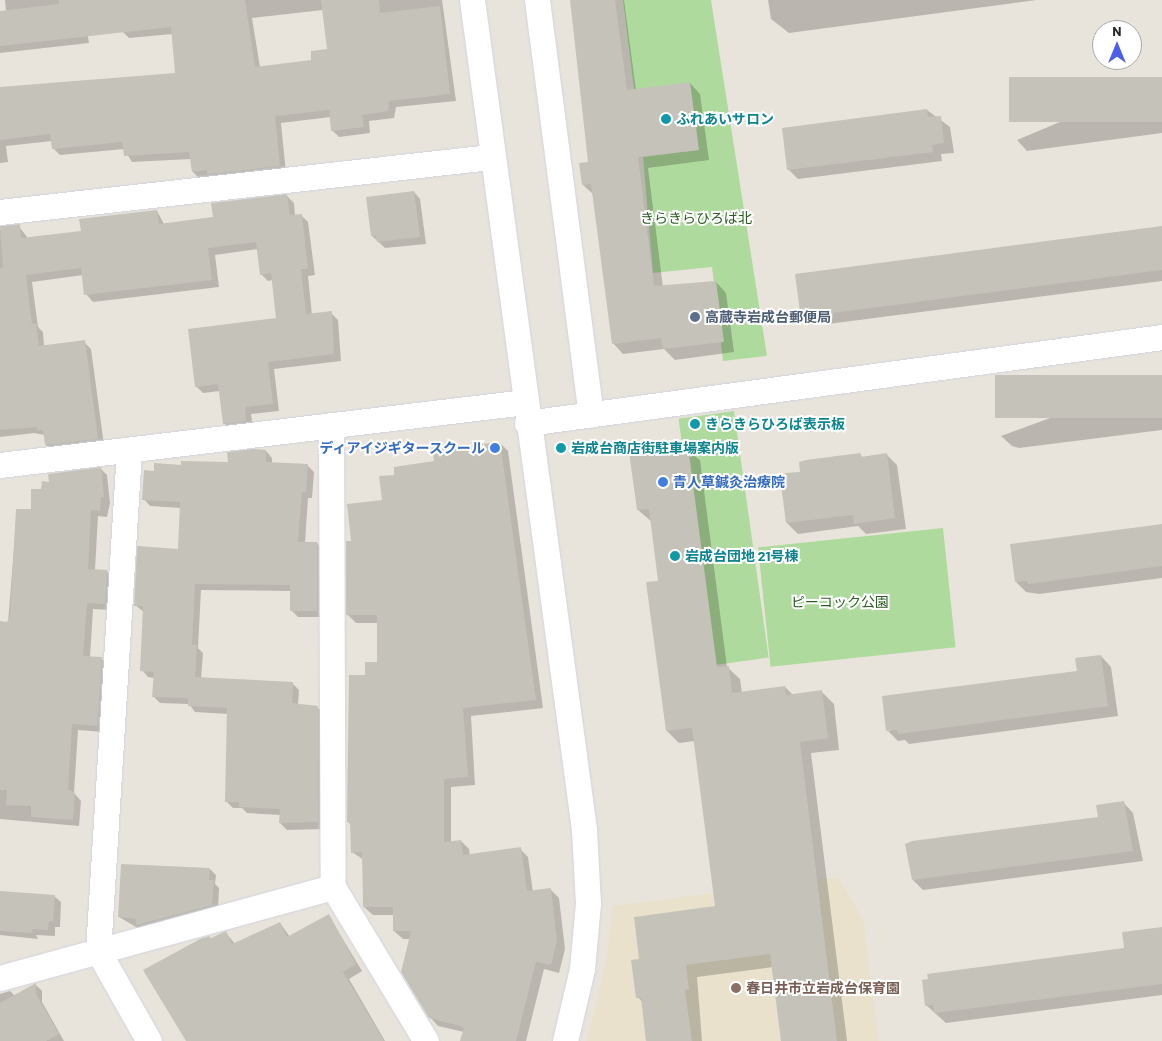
<!DOCTYPE html>
<html>
<head>
<meta charset="utf-8">
<style>
  body { margin:0 }
  #map { position:relative; width:1162px; height:1041px; overflow:hidden; background:#e9e4db; font-family:Barlow,"Noto Sans JP",sans-serif }
  div>[style] { position:absolute }
  .education>* { inset:0; background:#e9e1cc }
  .green>* { inset:0; background:#afda9d; transform-origin:0 0 }
  .shadow>* { inset:0; background:#0003 }
  .building>* { inset:0; background:#c5c2ba; transform-origin:0 0 }
  .roads { filter:drop-shadow(0 0 1px #d1d3e0) drop-shadow(0 0 1px #d1d3e0) }
  .minor>* { height:25px; margin:-12.5px; padding:0 12.5px; transform-origin:12.5px; border-radius:12.5px; background:#fff }
  .dots>* { width:14px; height:14px; translate:-50% -50%; box-sizing:border-box; border:2px solid #fff; border-radius:50% }
  span { translate:-50% -50%; white-space:nowrap; text-align:center; line-height:1.15; -webkit-text-stroke:4px #fff; paint-order:stroke }
  .culture-label { font-size:14px; color:#0d838f; font-weight:700 }
  .left { translate:0 -50%; text-align:left }
  .park-label { font-size:14px; color:#2a5c21 }
  .service-label { font-size:14px; color:#4e5e75; font-weight:700 }
  .shop-label { font-size:14px; color:#366cbe; font-weight:700 }
  .right { translate:-100% -50%; text-align:right }
  .education-label { font-size:14px; color:#785e54; font-weight:700 }
  .north { position:absolute; left:1092px; top:20px; width:50px; height:50px; box-sizing:border-box; background:#fff; border:1px solid #a9a9a9; border-radius:50%; rotate:0deg; font-size:14px; font-weight:700; line-height:20px; text-align:center; color:#282828 }
  .north::after { content:''; display:block; margin:auto; width:18px; height:22px; background:#4c60e5; clip-path:polygon(50% 0,100% 100%,50% 72%,0 100%) }
</style>
</head>
<body>
<div id="map">
  <div class="education">
    <div style="clip-path:polygon(838px 877px,863px 919px,879px 1041px,587px 1041px,607px 958px,612px 906px)"></div>
  </div>
  <div class="green">
    <div style="clip-path:polygon(623px 0,711px 0,767px 356px,723px 361px,712px 267px,653px 273px,643px 157px,698px 150px,634px 89px)"></div>
    <div style="left:734px;top:411px;width:249px;height:56px;rotate:82deg"></div>
    <div style="left:943px;top:528px;width:120px;height:186px;rotate:84deg"></div>
  </div>
  <div class="shadow">
    <div style="clip-path:polygon(5px 0,82px 0,89px 43px,0 53px,0 11px,6px 11px)"></div>
    <div style="clip-path:polygon(evenodd,120px 0,442px 0,456px 101px,396px 107px,394px 118px,369px 121px,370px 133px,339px 137px,332px 130px,331px 117px,281px 123px,286px 173px,200px 179px,193px 172px,191px 159px,132px 162px,124px 149px,60px 155px,53px 148px,52px 141px,6px 146px,8px 162px,0 163px,0 88px,177px 74px,173px 34px,129px 38px,122px 31px,120px 0,323px 10px,328px 50px,312px 61px,260px 67px,252px 18px,323px 10px)"></div>
    <div style="clip-path:polygon(571px 0,624px 0,636px 90px,690px 83px,700px 94px,709px 160px,648px 168px,663px 287px,716px 282px,726px 293px,734px 352px,675px 360px,664px 349px,623px 354px,613px 343px,594px 195px,583px 185px,589px 163px)"></div>
    <div style="clip-path:polygon(768px 0,1037px 0,789px 33px,771px 19px)"></div>
    <div style="clip-path:polygon(1162px 79px,1162px 133px,1027px 151px,1017px 140px)"></div>
    <div style="clip-path:polygon(927px 110px,950px 127px,954px 153px,941px 154px,942px 161px,798px 179px,788px 169px)"></div>
    <div style="clip-path:polygon(414px 192px,420px 199px,426px 244px,385px 248px,372px 236px)"></div>
    <div style="clip-path:polygon(287px 196px,294px 203px,295px 216px,301px 215px,308px 222px,315px 275px,308px 276px,312px 315px,331px 313px,338px 320px,341px 361px,274px 369px,279px 411px,251px 414px,253px 428px,231px 430px,224px 423px,220px 391px,203px 393px,196px 386px,278px 320px,273px 280px,268px 281px,261px 274px,258px 249px,215px 255px,219px 287px,93px 302px,86px 294px,83px 275px,32px 282px,38px 327px,43px 332px,44px 346px,84px 342px,91px 349px,104px 445px,53px 452px,46px 445px,45px 435px,34px 433px,0 437px,0 230px,20px 228px,28px 238px,82px 232px,157px 211px,164px 224px,214px 218px)"></div>
    <div style="clip-path:polygon(1162px 227px,1162px 281px,828px 324px,824px 320px,811px 322px,801px 312px)"></div>
    <div style="clip-path:polygon(1162px 377px,1162px 430px,1019px 448px,1012px 446px,1001px 436px)"></div>
    <div style="clip-path:polygon(500px 443px,508px 451px,543px 708px,471px 716px,475px 785px,451px 787px,451px 842px,461px 841px,469px 849px,470px 856px,520px 849px,528px 857px,533px 892px,551px 890px,559px 898px,565px 949px,559px 973px,544px 969px,526px 1041px,462px 1041px,464px 1032px,438px 1026px,430px 1017px,410px 939px,403px 939px,394px 931px,394px 915px,373px 915px,364px 907px,364px 860px,352px 852px,351px 825px,348px 822px,366px 676px,378px 663px,378px 623px,356px 623px,348px 615px,353px 542px,383px 501px,396px 476px)"></div>
    <div style="clip-path:polygon(680px 445px,700px 460px,727px 667px,740px 679px,742px 693px,785px 687px,793px 695px,822px 692px,834px 704px,839px 750px,811px 753px,847px 1041px,782px 1041px,773px 967px,697px 977px,702px 1041px,648px 1041px,643px 1003px,638px 997px,640px 960px,716px 908px,695px 741px,679px 743px,667px 731px,660px 582px,652px 522px,638px 510px)"></div>
    <div style="clip-path:polygon(266px 451px,272px 458px,272px 463px,307px 465px,314px 472px,312px 498px,308px 498px,305px 543px,317px 543px,323px 550px,324px 617px,298px 617px,292px 611px,291px 591px,201px 590px,198px 648px,203px 653px,201px 679px,292px 683px,299px 690px,298px 705px,317px 707px,324px 714px,324px 829px,287px 830px,280px 823px,281px 815px,247px 813px,242px 808px,233px 808px,226px 801px,228px 714px,195px 712px,189px 704px,160px 703px,153px 696px,154px 678px,148px 677px,142px 670px,144px 612px,135px 605px,179px 550px,181px 508px,150px 506px,144px 499px,155px 472px,230px 463px)"></div>
    <div style="clip-path:polygon(860px 454px,863px 458px,886px 454px,897px 465px,906px 529px,866px 534px,858px 526px,798px 534px,787px 523px,788px 484px,802px 473px)"></div>
    <div style="clip-path:polygon(101px 469px,107px 475px,110px 503px,107px 517px,98px 516px,95px 570px,107px 571px,113px 578px,111px 610px,93px 609px,90px 658px,101px 658px,108px 665px,103px 732px,78px 730px,74px 793px,81px 801px,79px 826px,0 819px,0 623px,8px 623px,17px 510px,32px 511px,50px 483px)"></div>
    <div style="clip-path:polygon(1162px 526px,1162px 578px,1039px 594px,1026px 592px,1016px 582px)"></div>
    <div style="clip-path:polygon(1101px 656px,1111px 667px,1118px 716px,909px 744px,905px 740px,898px 741px,888px 731px,1078px 672px)"></div>
    <div style="clip-path:polygon(1123px 802px,1133px 813px,1143px 861px,923px 890px,913px 880px,1099px 818px)"></div>
    <div style="clip-path:polygon(210px 869px,216px 875px,215px 884px,219px 888px,218px 911px,143px 931px,119px 917px)"></div>
    <div style="clip-path:polygon(0 893px,54px 896px,61px 902px,60px 927px,55px 927px,55px 936px,36px 935px,38px 939px,0 935px)"></div>
    <div style="clip-path:polygon(329px 916px,362px 971px,349px 979px,385px 1041px,187px 1041px,209px 937px,212px 940px,226px 933px,235px 944px,280px 923px,290px 937px)"></div>
    <div style="clip-path:polygon(1162px 929px,1162px 995px,946px 1023px,926px 1005px,1126px 950px)"></div>
    <div style="clip-path:polygon(36px 985px,42px 991px,42px 1002px,64px 1041px,0 1041px,0 994px,10px 991px,15px 996px)"></div>
  </div>
  <div class="building">
    <div style="clip-path:polygon(59px 0,245px 0,255px 67px,311px 60px,311px 51px,327px 49px,321px 0,379px 0,380px 13px,440px 6px,450px 94px,389px 101px,388px 111px,362px 115px,364px 127px,331px 131px,329px 110px,275px 116px,280px 166px,207px 174px,207px 170px,192px 172px,189px 152px,124px 156px,122px 142px,52px 149px,50px 134px,0 140px,0 87px,175px 73px,171px 27px,0 46px,0 11px,59px 4px)"></div>
    <div style="clip-path:polygon(570px 0,615px 0,627px 90px,690px 82px,699px 150px,638px 157px,654px 286px,716px 281px,724px 342px,663px 349px,661px 338px,612px 344px,591px 184px,582px 185px,579px 163px,588px 162px)"></div>
    <div style="left:1162px;top:77px;width:45px;height:153px;rotate:90deg"></div>
    <div style="clip-path:polygon(927px 109px,928px 117px,941px 116px,944px 143px,932px 145px,933px 152px,787px 170px,782px 128px)"></div>
    <div style="clip-path:polygon(414px 191px,420px 237px,377px 242px,376px 236px,371px 236px,366px 197px)"></div>
    <div style="clip-path:polygon(287px 194px,290px 215px,302px 214px,308px 269px,301px 269px,306px 314px,332px 311px,334px 354px,268px 362px,273px 404px,245px 407px,246px 421px,223px 424px,218px 384px,195px 387px,188px 329px,276px 318px,271px 273px,260px 275px,256px 242px,208px 248px,212px 280px,84px 295px,81px 268px,26px 275px,32px 324px,36px 323px,39px 346px,85px 340px,98px 439px,45px 445px,43px 430px,37px 430px,37px 427px,0 430px,0 268px,3px 267px,0 226px,20px 224px,21px 238px,81px 231px,79px 219px,157px 210px,159px 224px,213px 217px,211px 203px)"></div>
    <div style="clip-path:polygon(1162px 226px,1162px 270px,817px 315px,816px 310px,800px 312px,795px 274px)"></div>
    <div style="left:1162px;top:375px;width:43px;height:167px;rotate:90deg"></div>
    <div style="clip-path:polygon(500px 442px,536px 700px,463px 708px,468px 777px,444px 779px,444px 842px,461px 840px,463px 855px,521px 847px,527px 891px,551px 888px,557px 941px,551px 965px,536px 962px,516px 1041px,460px 1041px,464px 1027px,429px 1018px,401px 972px,411px 931px,393px 931px,393px 907px,363px 907px,362px 852px,351px 853px,350px 822px,347px 822px,349px 675px,365px 675px,365px 662px,377px 662px,377px 615px,346px 615px,346px 541px,351px 541px,347px 504px,382px 500px,379px 476px,394px 475px,394px 467px,434px 461px,433px 450px)"></div>
    <div style="clip-path:polygon(681px 444px,681px 447px,688px 446px,717px 667px,729px 666px,732px 693px,785px 686px,786px 695px,822px 690px,828px 738px,800px 742px,837px 1041px,781px 1041px,770px 954px,686px 965px,689px 989px,685px 990px,692px 1041px,646px 1041px,641px 998px,636px 998px,631px 960px,639px 959px,634px 917px,715px 906px,692px 728px,666px 731px,646px 582px,658px 581px,649px 509px,637px 510px,629px 452px)"></div>
    <div style="clip-path:polygon(253px 449px,266px 450px,266px 462px,308px 464px,306px 492px,302px 492px,298px 542px,317px 542px,317px 611px,290px 611px,290px 585px,195px 584px,192px 645px,197px 645px,195px 677px,293px 682px,292px 703px,318px 706px,318px 822px,279px 823px,280px 809px,239px 807px,239px 802px,225px 802px,227px 708px,188px 706px,188px 698px,152px 697px,154px 672px,140px 671px,143px 606px,134px 606px,137px 546px,178px 549px,180px 502px,142px 500px,144px 470px,154px 471px,154px 463px,181px 465px,181px 461px,228px 462px,227px 452px)"></div>
    <div style="clip-path:polygon(860px 453px,861px 457px,887px 453px,895px 518px,854px 524px,853px 515px,786px 523px,781px 484px,786px 483px,785px 473px,800px 472px,799px 462px,806px 460px)"></div>
    <div style="clip-path:polygon(101px 467px,104px 497px,101px 497px,100px 511px,91px 510px,88px 569px,107px 570px,105px 604px,87px 603px,83px 656px,102px 657px,97px 726px,72px 724px,68px 789px,75px 793px,73px 820px,31px 817px,31px 806px,6px 805px,7px 790px,0 790px,0 621px,7px 622px,10px 616px,16px 509px,31px 509px,31px 489px,41px 489px,42px 481px,49px 482px,48px 474px)"></div>
    <div style="clip-path:polygon(1162px 524px,1162px 566px,1028px 584px,1027px 581px,1015px 582px,1010px 544px)"></div>
    <div style="clip-path:polygon(1101px 655px,1108px 706px,898px 734px,897px 730px,886px 731px,882px 696px,1077px 671px,1075px 658px)"></div>
    <div style="clip-path:polygon(1124px 801px,1133px 851px,912px 880px,905px 844px,912px 841px,1098px 817px,1096px 805px)"></div>
    <div style="clip-path:polygon(121px 864px,210px 868px,209px 880px,214px 880px,212px 905px,136px 925px,136px 919px,118px 917px)"></div>
    <div style="clip-path:polygon(0 891px,55px 895px,53px 921px,49px 921px,48px 930px,31px 929px,33px 933px,0 931px)"></div>
    <div style="clip-path:polygon(329px 914px,356px 964px,343px 972px,384px 1041px,186px 1041px,143px 970px,202px 938px,210px 936px,209px 939px,226px 931px,232px 944px,280px 922px,287px 937px)"></div>
    <div style="clip-path:polygon(1162px 927px,1162px 984px,934px 1013px,933px 1005px,925px 1006px,922px 980px,928px 979px,927px 974px,1124px 948px,1122px 932px)"></div>
    <div style="clip-path:polygon(36px 983px,36px 994px,59px 1034px,46px 1041px,0 1041px,0 1003px)"></div>
  </div>
  <div class="roads">
    <div class="minor">
      <div style="left:472px;top:0;width:838px;rotate:82.31deg"></div>
      <div style="left:584px;top:830px;width:73px;rotate:86.9deg"></div>
      <div style="left:588px;top:903px;width:66px;rotate:95.2deg"></div>
      <div style="left:582px;top:969px;width:74px;rotate:103.3deg"></div>
      <div style="left:537px;top:0;width:418px;rotate:82.6deg"></div>
      <div style="left:0;top:212px;width:495px;rotate:-6.4deg"></div>
      <div style="left:527px;top:423px;width:641px;rotate:-7.71deg"></div>
      <div style="left:331px;top:425px;width:462px;rotate:89.8deg"></div>
      <div style="left:333px;top:887px;width:180px;rotate:58.9deg"></div>
      <div style="left:129px;top:450px;width:502px;rotate:93.54deg"></div>
      <div style="left:98px;top:951px;width:103px;rotate:60.5deg"></div>
      <div style="left:0;top:465px;width:529px;rotate:-6.84deg"></div>
      <div style="left:0;top:978px;width:345px;rotate:-15.3deg"></div>
    </div>
  </div>
  <div class="dots">
    <div style="left:666px;top:119px;background:#0f9aa8"></div>
    <div style="left:695px;top:317px;background:#5c6f8a"></div>
    <div style="left:695px;top:424px;background:#0f9aa8"></div>
    <div style="left:495px;top:448px;background:#3f7fe0"></div>
    <div style="left:561px;top:448px;background:#0f9aa8"></div>
    <div style="left:663px;top:482px;background:#3f7fe0"></div>
    <div style="left:675px;top:556px;background:#0f9aa8"></div>
    <div style="left:736px;top:988px;background:#8d6e63"></div>
  </div>
  <div class="culture-label">
    <span class="left" style="left:676px;top:119px">ふれあいサロン</span>
    <span class="left" style="left:705px;top:424px">きらきらひろば表示板</span>
    <span class="left" style="left:571px;top:448px">岩成台商店街駐車場案内版</span>
    <span class="left" style="left:685px;top:556px">岩成台団地 21号棟</span>
  </div>
  <div class="park-label">
    <span style="left:696px;top:218px">きらきらひろば北</span>
    <span style="left:840px;top:602px">ピーコック公園</span>
  </div>
  <div class="service-label">
    <span class="left" style="left:705px;top:317px">高蔵寺岩成台郵便局</span>
  </div>
  <div class="shop-label">
    <span class="right" style="left:485px;top:448px">ディアイジギタースクール</span>
    <span class="left" style="left:673px;top:482px">青人草鍼灸治療院</span>
  </div>
  <div class="education-label">
    <span class="left" style="left:746px;top:988px">春日井市立岩成台保育園</span>
  </div>
  <div class="north">N</div>
</div>
</body>
</html>
